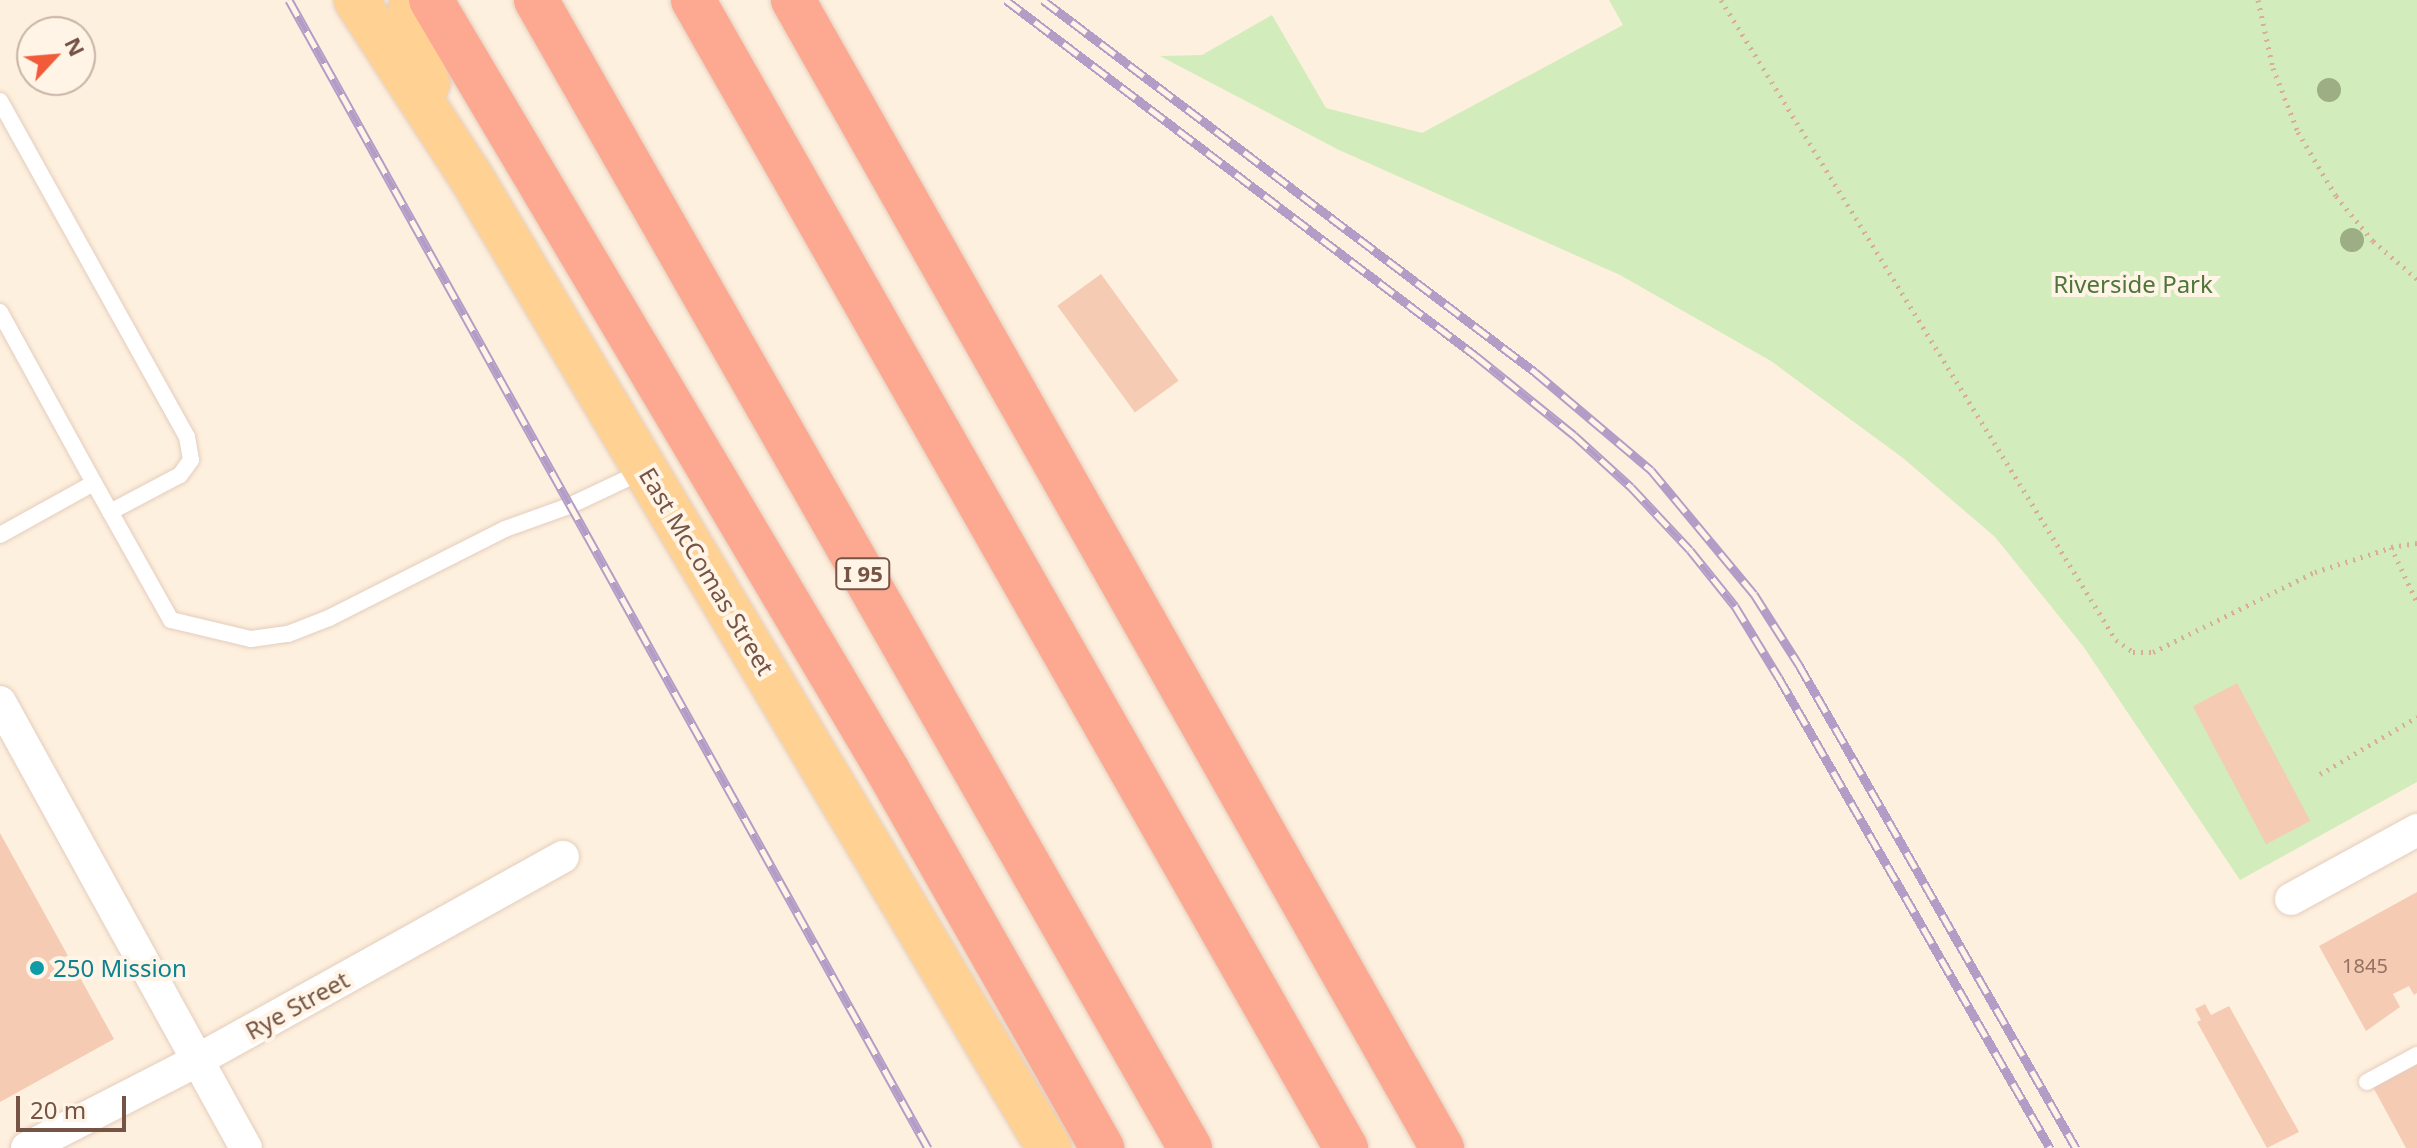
<!DOCTYPE html>
<html>
<head>
<meta charset="utf-8">
<style>
  body { margin:0 }
  #map { position:relative; width:2417px; height:1148px; overflow:hidden; background:#fef0de; font-family:"Noto Sans",sans-serif }
  div>[style] { position:absolute }
  .green>* { inset:0; background:#d2ecbc }
  .building>* { inset:0; background:#f5cbb4; transform-origin:0 0 }
  .path>* { height:5px; margin-top:-2.5px; transform-origin:0; background:repeating-linear-gradient(90deg,#d9ae98 0 2px,transparent 0 8px) }
  .roads { filter:drop-shadow(0 0 2px #e4cdbd) drop-shadow(0 0 2px #e4cdbd) }
  .lane>* { height:16px; margin:-8px; padding:0 8px; transform-origin:8px; border-radius:8px; background:#fff }
  .street>* { height:32px; margin:-16px; padding:0 16px; transform-origin:16px; border-radius:16px; background:#fff }
  .primary>* { height:44px; margin:-22px; padding:0 22px; transform-origin:22px; border-radius:22px; background:#ffd294 }
  .highway>* { height:44px; margin:-22px; padding:0 22px; transform-origin:22px; border-radius:22px; background:#fda890 }
  .rail>* { height:9px; margin-top:-4.5px; transform-origin:0; background:repeating-linear-gradient(90deg,#fff4e6 0 18px,#b29dc7 0 36px); box-sizing:border-box; border-block:2px solid #b29dc7 }
  .trees>* { width:24px; height:24px; margin:-12px; border-radius:50%; background:#9dad84 }
  .dots>* { width:22px; height:22px; translate:-50% -50%; box-sizing:border-box; border:4px solid #fff4e6; border-radius:50% }
  span { translate:-50% -50%; white-space:nowrap; text-align:center; line-height:1.15; -webkit-text-stroke:8px #fff4e6; paint-order:stroke }
  .number-label { font-size:20px; color:#957261 }
  .number-label span { -webkit-text-stroke-width:0 }
  .shield-label span { padding:2px 6px; background:#fff4e6; border:2px solid; border-radius:6px; -webkit-text-stroke-width:0 }
  .shield-label { font-size:22px; color:#755445; font-weight:700 }
  .park-label { font-size:24px; color:#4e763a }
  .street-label { font-size:24px; color:#755445 }
  .culture-label { font-size:24px; color:#0d838f }
  .left { translate:0 -50%; text-align:left }
  .north { position:absolute; left:16px; top:16px; width:80px; height:80px; box-sizing:border-box; background:#fff4e6; border:2px solid #c8b4a6; border-radius:50%; rotate:64deg; font-size:22px; font-weight:700; line-height:32px; text-align:center; color:#755445 }
  .north::after { content:''; display:block; margin:auto; width:28px; height:36px; background:#f15b3a; clip-path:polygon(50% 0,100% 100%,50% 72%,0 100%) }
  .scale { position:absolute; left:16px; top:1096px; width:110px; height:36px; box-sizing:border-box; border:4px solid #755445; border-top:0; padding-left:10px; font-size:24px; line-height:28px; white-space:nowrap; color:#755445; -webkit-text-stroke:6px #fff4e6; paint-order:stroke }
</style>
</head>
<body>
<div id="map">
  <div class="green">
    <div style="clip-path:polygon(1609px 0,2417px 0,2417px 782px,2240px 880px,2083px 646px,1995px 537px,1903px 458px,1771px 361px,1620px 275px,1339px 150px,1160px 56px,1202px 55px,1272px 15px,1326px 108px,1422px 133px,1623px 25px)"></div>
  </div>
  <div class="building">
    <div style="left:1101px;top:274px;width:132px;height:54px;rotate:54deg"></div>
    <div style="left:2237px;top:683px;width:156px;height:50px;rotate:62deg"></div>
    <div style="clip-path:polygon(0 833px,114px 1039px,0 1102px)"></div>
    <div style="clip-path:polygon(2417px 892px,2417px 993px,2414px 995px,2409px 986px,2393px 994px,2400px 1007px,2366px 1031px,2319px 946px)"></div>
    <div style="clip-path:polygon(2205px 1004px,2211px 1015px,2229px 1006px,2299px 1132px,2267px 1148px,2197px 1022px,2201px 1020px,2195px 1009px)"></div>
    <div style="clip-path:polygon(2417px 1063px,2417px 1148px,2406px 1148px,2373px 1087px)"></div>
  </div>
  <div class="path">
    <div style="left:1721px;top:0;width:752px;rotate:58.32deg"></div>
    <div style="left:2116px;top:640px;width:21px;rotate:35deg"></div>
    <div style="left:2133px;top:652px;width:20px"></div>
    <div style="left:2153px;top:652px;width:181px;rotate:-26.3deg"></div>
    <div style="left:2315px;top:572px;width:82px;rotate:-17.8deg"></div>
    <div style="left:2258px;top:0;width:70px;rotate:77.6deg"></div>
    <div style="left:2273px;top:68px;width:69px;rotate:68.7deg"></div>
    <div style="left:2298px;top:132px;width:74px;rotate:59.3deg"></div>
    <div style="left:2336px;top:196px;width:58px;rotate:50.6deg"></div>
    <div style="left:2373px;top:241px;width:58px;rotate:40.8deg"></div>
    <div style="left:2417px;top:543px;width:26px;rotate:171deg"></div>
    <div style="left:2391px;top:547px;width:61px;rotate:64.7deg"></div>
    <div style="left:2320px;top:774px;width:113px;rotate:-30.4deg"></div>
  </div>
  <div class="roads">
    <div class="lane">
      <div style="left:0;top:101px;width:385px;rotate:60.9deg"></div>
      <div style="left:187px;top:437px;width:23px;rotate:80deg"></div>
      <div style="left:191px;top:460px;width:19px;rotate:126deg"></div>
      <div style="left:180px;top:475px;width:79px;rotate:152.1deg"></div>
      <div style="left:0;top:312px;width:195px;rotate:61.2deg"></div>
      <div style="left:0;top:535px;width:107px;rotate:-29deg"></div>
      <div style="left:94px;top:483px;width:157px;rotate:60.7deg"></div>
      <div style="left:171px;top:620px;width:82px;rotate:13.4deg"></div>
      <div style="left:251px;top:639px;width:37px;rotate:-8deg"></div>
      <div style="left:288px;top:634px;width:44px;rotate:-21.3deg"></div>
      <div style="left:329px;top:618px;width:197px;rotate:-26.8deg"></div>
      <div style="left:505px;top:529px;width:68px;rotate:-19.8deg"></div>
      <div style="left:569px;top:506px;width:84px;rotate:-25.3deg"></div>
      <div style="left:2367px;top:1082px;width:57px;rotate:-28.4deg"></div>
    </div>
    <div class="street">
      <div style="left:0;top:702px;width:509px;rotate:61.12deg"></div>
      <div style="left:2291px;top:899px;width:144px;rotate:-28.7deg"></div>
      <div style="left:27px;top:1148px;width:190px;rotate:-27.2deg"></div>
      <div style="left:196px;top:1061px;width:420px;rotate:-29.1deg"></div>
    </div>
    <div class="primary">
      <div style="left:356px;top:0;width:211px;rotate:57deg"></div>
      <div style="left:471px;top:177px;width:1130px;rotate:59.24deg"></div>
      <div style="left:411px;top:7px;width:36px;rotate:90deg"></div>
      <div style="left:411px;top:43px;width:44px;rotate:67.5deg"></div>
    </div>
    <div class="highway">
      <div style="left:431px;top:0;width:896px;rotate:59.34deg"></div>
      <div style="left:888px;top:771px;width:434px;rotate:60.4deg"></div>
      <div style="left:536px;top:0;width:1321px;rotate:60.33deg"></div>
      <div style="left:693px;top:0;width:1321px;rotate:60.37deg"></div>
      <div style="left:793px;top:0;width:1319px;rotate:60.52deg"></div>
    </div>
  </div>
  <div class="rail">
    <div style="left:289px;top:0;width:1314px;rotate:60.9deg"></div>
    <div style="left:1006px;top:0;width:590px;rotate:37.14deg"></div>
    <div style="left:1476px;top:356px;width:126px;rotate:38.9deg"></div>
    <div style="left:1574px;top:435px;width:77px;rotate:42.4deg"></div>
    <div style="left:1631px;top:487px;width:86px;rotate:46.9deg"></div>
    <div style="left:1690px;top:550px;width:72px;rotate:51.2deg"></div>
    <div style="left:1735px;top:606px;width:84px;rotate:58.6deg"></div>
    <div style="left:1779px;top:678px;width:543px;rotate:60.03deg"></div>
    <div style="left:1043px;top:0;width:617px;rotate:37.09deg"></div>
    <div style="left:1535px;top:372px;width:152px;rotate:40.2deg"></div>
    <div style="left:1651px;top:470px;width:161px;rotate:50.3deg"></div>
    <div style="left:1754px;top:594px;width:84px;rotate:57.6deg"></div>
    <div style="left:1799px;top:665px;width:557px;rotate:60.17deg"></div>
  </div>
  <div class="trees">
    <div style="left:2329px;top:90px"></div>
    <div style="left:2352px;top:240px"></div>
  </div>
  <div class="dots">
    <div style="left:37px;top:968px;background:#0f9aa8"></div>
  </div>
  <div class="number-label">
    <span style="left:2365px;top:965px">1845</span>
  </div>
  <div class="shield-label">
    <span style="left:863px;top:574px">I 95</span>
  </div>
  <div class="park-label">
    <span style="left:2133px;top:284px">Riverside Park</span>
  </div>
  <div class="street-label">
    <span style="left:707px;top:571px;rotate:59deg">East McComas Street</span>
    <span style="left:297px;top:1005px;rotate:-29deg">Rye Street</span>
  </div>
  <div class="culture-label">
    <span class="left" style="left:53px;top:968px">250 Mission</span>
  </div>
  <div class="north">N</div>
  <div class="scale">20 m</div>
</div>
</body>
</html>
